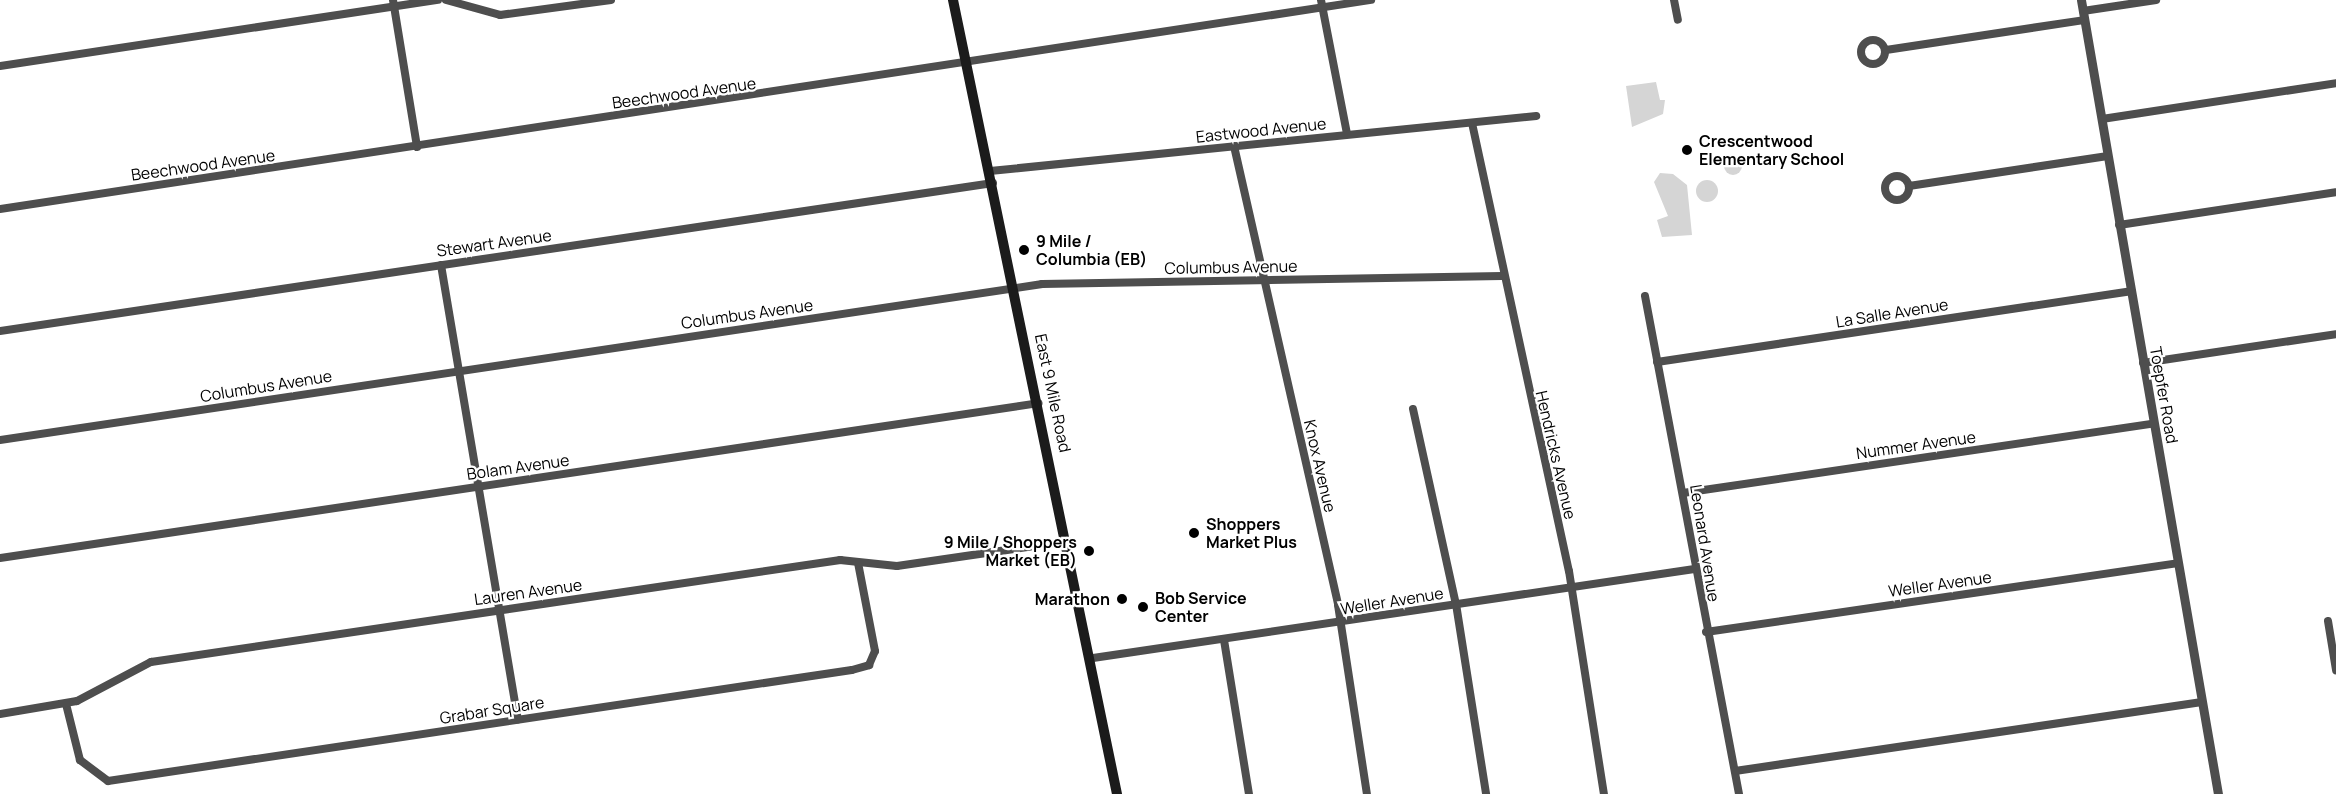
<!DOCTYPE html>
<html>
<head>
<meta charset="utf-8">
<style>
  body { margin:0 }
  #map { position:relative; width:2336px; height:794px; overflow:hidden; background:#fff; font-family:Manrope,sans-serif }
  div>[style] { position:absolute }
  .green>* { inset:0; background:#d5d5d5 }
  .round { border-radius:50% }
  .minor>* { height:8px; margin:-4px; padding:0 4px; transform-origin:4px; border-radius:4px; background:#4e4e4e }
  .minor>.ring { margin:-4px; padding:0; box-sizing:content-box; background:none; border:8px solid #4e4e4e; border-radius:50% }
  .tertiary>* { height:9px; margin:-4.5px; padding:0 4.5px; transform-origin:4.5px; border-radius:4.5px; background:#4e4e4e }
  .secondary>* { height:10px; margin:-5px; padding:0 5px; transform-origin:5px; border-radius:5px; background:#1b1b1b }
  .dots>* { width:16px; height:16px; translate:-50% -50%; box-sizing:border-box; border:3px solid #fff; border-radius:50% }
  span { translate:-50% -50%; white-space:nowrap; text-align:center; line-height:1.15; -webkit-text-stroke:4.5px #fff; paint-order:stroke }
  .street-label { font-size:16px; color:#000 }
  .poi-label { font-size:16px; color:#000; font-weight:700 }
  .left { translate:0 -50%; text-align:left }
  .right { translate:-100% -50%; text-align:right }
</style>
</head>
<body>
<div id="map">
  <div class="green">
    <div style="clip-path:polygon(1656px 82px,1660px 100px,1665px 100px,1663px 114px,1632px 127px,1626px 86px)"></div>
    <div class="round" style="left:1724px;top:157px;width:18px;height:18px"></div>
    <div style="clip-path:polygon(1660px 173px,1673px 174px,1687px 185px,1692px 235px,1662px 237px,1657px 220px,1668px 216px,1654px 182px)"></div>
    <div class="round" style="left:1696px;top:180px;width:22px;height:22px"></div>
  </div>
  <div class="minor">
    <div style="left:393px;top:0;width:149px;rotate:80.7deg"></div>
    <div style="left:446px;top:0;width:56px;rotate:15.5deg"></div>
    <div style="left:500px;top:15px;width:112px;rotate:-7.7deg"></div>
    <div style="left:1321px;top:0;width:136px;rotate:79deg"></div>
    <div style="left:1674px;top:0;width:20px;rotate:79deg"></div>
    <div style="left:2083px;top:11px;width:74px;rotate:-8.6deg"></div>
    <div class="ring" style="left:1861px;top:40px;width:16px;height:16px"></div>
    <div style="left:1886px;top:50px;width:200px;rotate:-8.6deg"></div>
    <div style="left:0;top:66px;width:443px;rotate:-8.6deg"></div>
    <div style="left:2102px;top:119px;width:237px;rotate:-8.7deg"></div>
    <div style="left:1472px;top:123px;width:458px;rotate:77.8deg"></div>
    <div style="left:1569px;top:571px;width:226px;rotate:81.1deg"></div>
    <div style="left:1234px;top:146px;width:471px;rotate:77.2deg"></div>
    <div style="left:1338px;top:605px;width:191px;rotate:81.3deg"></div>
    <div style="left:990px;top:171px;width:549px;rotate:-5.75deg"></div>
    <div class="ring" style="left:1885px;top:176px;width:16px;height:16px"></div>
    <div style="left:1909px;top:186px;width:201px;rotate:-8.6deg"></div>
    <div style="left:0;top:209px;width:1387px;rotate:-8.67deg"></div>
    <div style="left:2119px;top:225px;width:219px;rotate:-8.6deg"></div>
    <div style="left:441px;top:265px;width:461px;rotate:80.4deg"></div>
    <div style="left:1645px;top:296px;width:507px;rotate:79.31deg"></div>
    <div style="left:0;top:331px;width:1004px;rotate:-8.48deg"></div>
    <div style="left:1657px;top:362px;width:479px;rotate:-8.5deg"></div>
    <div style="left:2143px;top:363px;width:195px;rotate:-8.5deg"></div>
    <div style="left:1413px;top:409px;width:200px;rotate:77.6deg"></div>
    <div style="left:1456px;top:604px;width:192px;rotate:81deg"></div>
    <div style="left:0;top:440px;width:1054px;rotate:-8.51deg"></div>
    <div style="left:1042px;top:284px;width:460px;rotate:-1deg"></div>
    <div style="left:1683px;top:493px;width:475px;rotate:-8.4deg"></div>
    <div style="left:0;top:558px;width:1050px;rotate:-8.48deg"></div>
    <div style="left:2328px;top:621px;width:50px;rotate:80.7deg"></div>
    <div style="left:1706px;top:632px;width:477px;rotate:-8.3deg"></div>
    <div style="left:1224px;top:640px;width:156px;rotate:80.8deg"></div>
    <div style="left:1093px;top:658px;width:608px;rotate:-8.42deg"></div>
    <div style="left:66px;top:704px;width:58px;rotate:76deg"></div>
    <div style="left:80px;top:760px;width:35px;rotate:37deg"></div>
    <div style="left:108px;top:781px;width:752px;rotate:-8.49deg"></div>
    <div style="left:852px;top:670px;width:18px;rotate:-16deg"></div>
    <div style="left:869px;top:665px;width:15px;rotate:-67deg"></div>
    <div style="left:875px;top:651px;width:90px;rotate:-100.9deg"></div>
    <div style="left:0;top:714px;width:78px;rotate:-9.6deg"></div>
    <div style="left:77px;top:701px;width:84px;rotate:-27.8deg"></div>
    <div style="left:151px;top:662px;width:697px;rotate:-8.42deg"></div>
    <div style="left:840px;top:560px;width:57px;rotate:6deg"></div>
    <div style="left:897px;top:566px;width:173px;rotate:-8.3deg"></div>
    <div style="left:1735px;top:771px;width:472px;rotate:-8.4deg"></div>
  </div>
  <div class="tertiary">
    <div style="left:2081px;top:0;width:806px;rotate:80.21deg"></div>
  </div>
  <div class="secondary">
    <div style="left:953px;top:0;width:811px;rotate:78.33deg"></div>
  </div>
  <div class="dots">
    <div style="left:1687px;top:150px;background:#000"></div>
    <div style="left:1024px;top:250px;background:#000"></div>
    <div style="left:1194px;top:533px;background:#000"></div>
    <div style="left:1089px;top:551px;background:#000"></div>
    <div style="left:1122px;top:599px;background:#000"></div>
    <div style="left:1143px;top:607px;background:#000"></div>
  </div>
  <div class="street-label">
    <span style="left:684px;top:93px;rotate:-8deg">Beechwood Avenue</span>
    <span style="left:1261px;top:130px;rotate:-6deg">Eastwood Avenue</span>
    <span style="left:203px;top:165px;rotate:-8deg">Beechwood Avenue</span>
    <span style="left:494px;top:243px;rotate:-8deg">Stewart Avenue</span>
    <span style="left:1231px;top:267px;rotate:-1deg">Columbus Avenue</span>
    <span style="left:1892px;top:313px;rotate:-9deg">La Salle Avenue</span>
    <span style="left:747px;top:314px;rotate:-8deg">Columbus Avenue</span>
    <span style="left:266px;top:386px;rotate:-9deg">Columbus Avenue</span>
    <span style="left:1053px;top:393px;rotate:78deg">East 9 Mile Road</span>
    <span style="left:2164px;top:395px;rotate:80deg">Toepfer Road</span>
    <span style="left:1916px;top:445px;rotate:-8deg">Nummer Avenue</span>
    <span style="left:1556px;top:455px;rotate:77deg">Hendricks Avenue</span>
    <span style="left:1320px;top:466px;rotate:77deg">Knox Avenue</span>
    <span style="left:518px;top:467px;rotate:-8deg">Bolam Avenue</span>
    <span style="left:1705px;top:543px;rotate:81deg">Leonard Avenue</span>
    <span style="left:1940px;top:584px;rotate:-8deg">Weller Avenue</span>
    <span style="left:528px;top:592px;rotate:-8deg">Lauren Avenue</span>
    <span style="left:1392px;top:601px;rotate:-9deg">Weller Avenue</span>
    <span style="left:492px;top:710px;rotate:-9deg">Grabar Square</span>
  </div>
  <div class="poi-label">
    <span class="left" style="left:1699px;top:150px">Crescentwood<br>Elementary School</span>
    <span class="left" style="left:1036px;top:250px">9 Mile /<br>Columbia (EB)</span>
    <span class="left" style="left:1206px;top:533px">Shoppers<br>Market Plus</span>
    <span class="right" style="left:1077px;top:551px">9 Mile / Shoppers<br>Market (EB)</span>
    <span class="left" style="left:1155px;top:607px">Bob Service<br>Center</span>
    <span class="right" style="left:1110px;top:599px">Marathon</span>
  </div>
</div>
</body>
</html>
